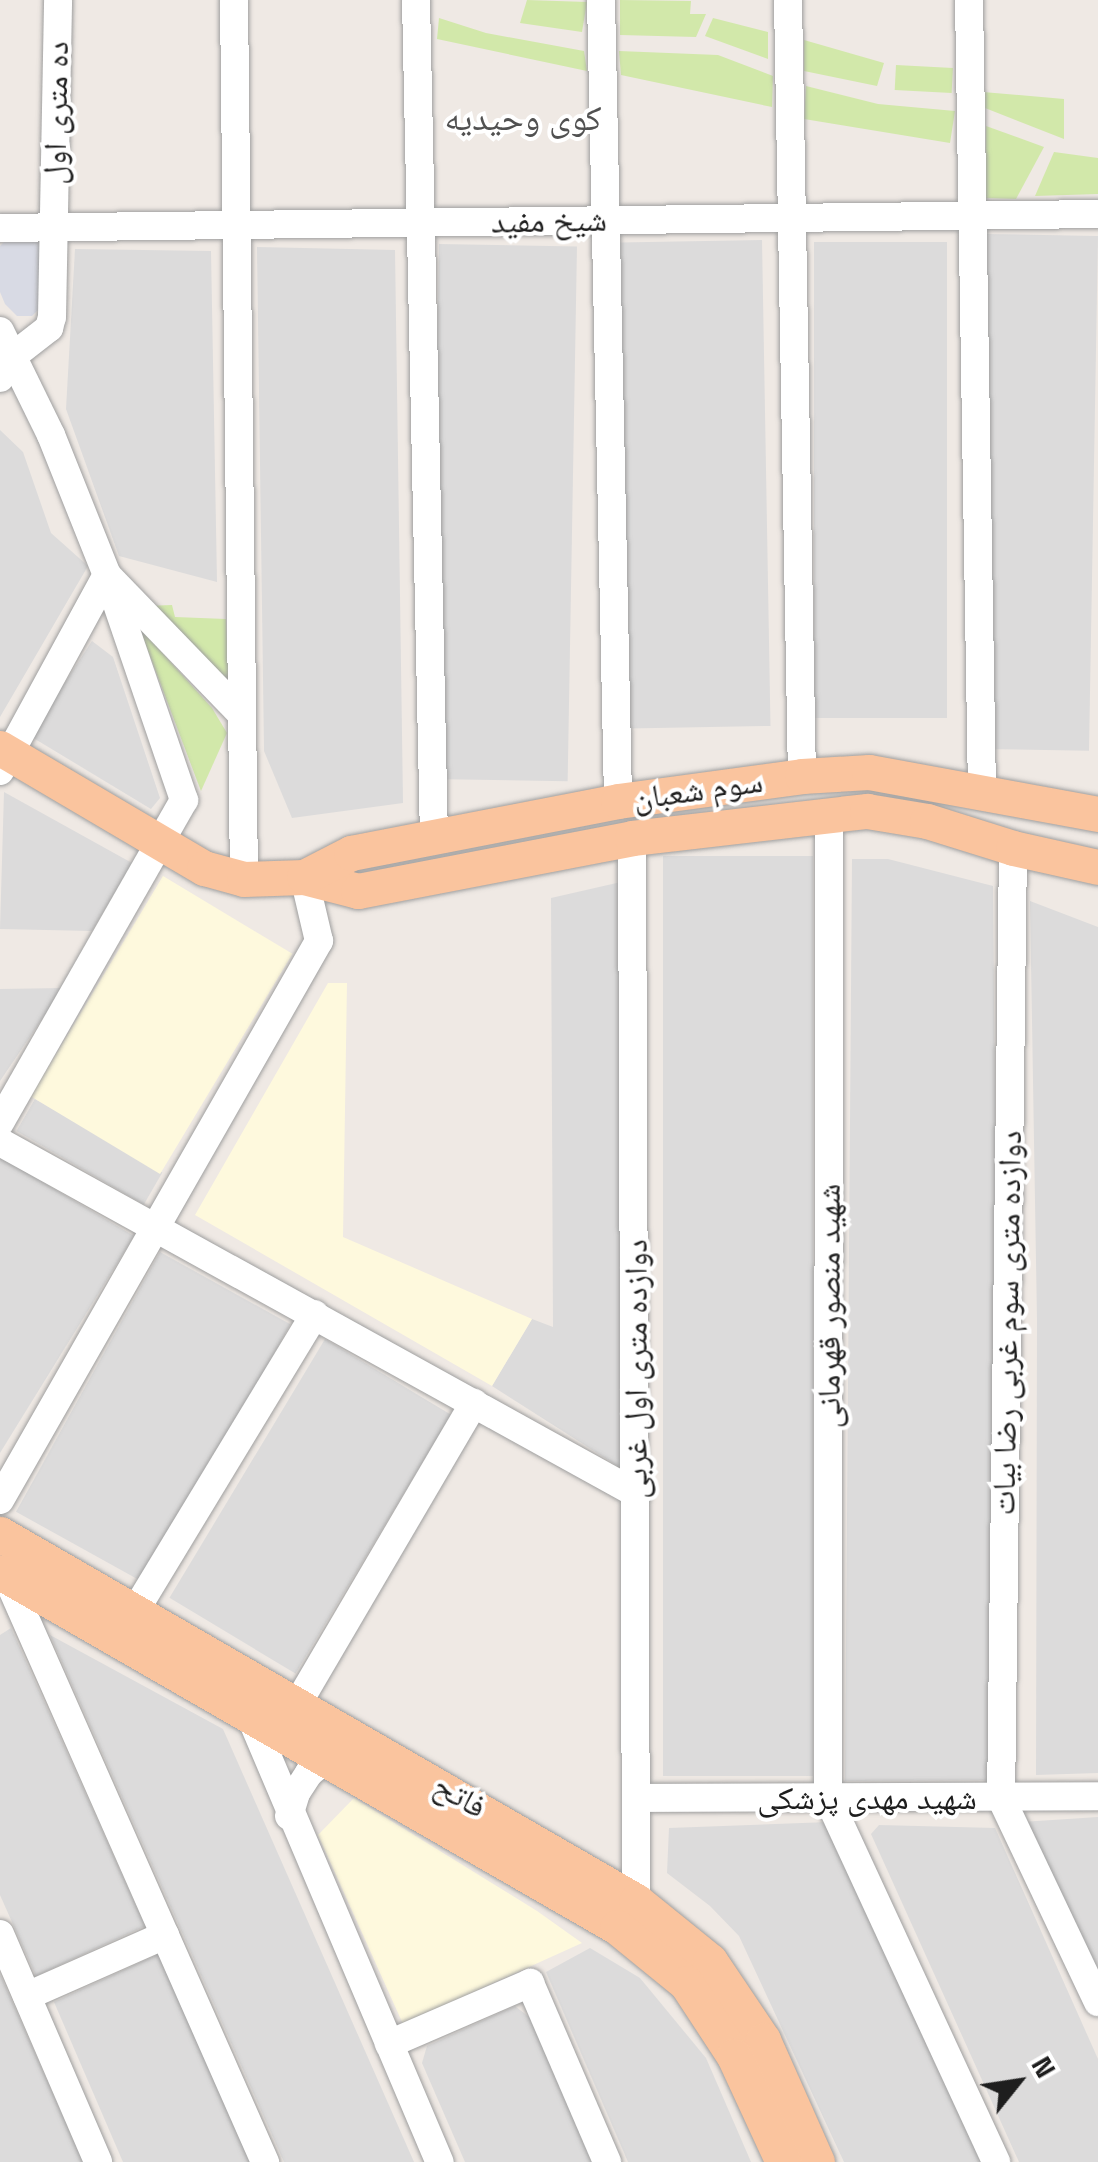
<!DOCTYPE html>
<html>
<head>
<meta charset="utf-8">
<style>
  body { margin:0 }
  #map { position:relative; width:1098px; height:2162px; overflow:hidden; background:#efe9e4; font-family:"Space Grotesk","Noto Naskh Arabic",sans-serif }
  div>[style] { position:absolute }
  .residential>* { inset:0; background:#dcdbdb; transform-origin:0 0 }
  .education>* { inset:0; background:#fef9dd; transform-origin:0 0 }
  .grass>* { inset:0; background:#d2e8aa; transform-origin:0 0 }
  .plaza>* { inset:0; background:#d8dae4 }
  .roads { filter:drop-shadow(0 0 2px #9f9f9f) drop-shadow(0 0 2px #9f9f9f) }
  .minor>* { height:28px; margin:-14px; padding:0 14px; transform-origin:14px; border-radius:14px; background:#fff }
  .major>* { height:35px; margin:-17.5px; padding:0 17.5px; transform-origin:17.5px; border-radius:17.5px; background:#fac49e }
  span { translate:-50% -50%; white-space:nowrap; text-align:center; line-height:1.15; -webkit-text-stroke:8px #fff; paint-order:stroke }
  .street-label { font-size:32px; color:#1e1e1e }
  .neighbourhood-label { font-size:35px; color:#515151 }
  .north { position:absolute; left:968px; top:2032px; width:100px; height:100px; -webkit-text-stroke:8px #fff; paint-order:stroke; rotate:60deg; font-size:28px; font-weight:700; line-height:40px; text-align:center; color:#1e1e1e }
  .north::after { content:''; display:block; margin:auto; width:35px; height:45px; background:#1e1e1e; clip-path:polygon(50% 0,100% 100%,50% 72%,0 100%) }
</style>
</head>
<body>
<div id="map">
  <div class="residential">
    <div style="left:987px;top:234px;width:111px;height:515px;rotate:1deg"></div>
    <div style="left:762px;top:240px;width:486px;height:142px;rotate:89deg"></div>
    <div style="left:814px;top:242px;width:133px;height:476px"></div>
    <div style="left:439px;top:244px;width:138px;height:535px;rotate:1deg"></div>
    <div style="clip-path:polygon(257px 247px,395px 250px,403px 803px,292px 818px,264px 751px)"></div>
    <div style="clip-path:polygon(75px 249px,211px 251px,217px 582px,119px 556px,66px 409px)"></div>
    <div style="clip-path:polygon(0 430px,23px 452px,51px 533px,88px 566px,0 717px)"></div>
    <div style="clip-path:polygon(92px 641px,113px 657px,160px 798px,151px 809px,30px 736px)"></div>
    <div style="clip-path:polygon(4px 792px,132px 863px,92px 931px,0 929px)"></div>
    <div style="left:813px;top:856px;width:920px;height:150px;rotate:90deg"></div>
    <div style="clip-path:polygon(852px 859px,888px 859px,993px 886px,1001px 1780px,845px 1781px)"></div>
    <div style="clip-path:polygon(621px 882px,627px 1472px,492px 1386px,532px 1319px,553px 1327px,551px 898px)"></div>
    <div style="clip-path:polygon(1030px 901px,1098px 927px,1098px 1773px,1036px 1775px,1037px 1320px)"></div>
    <div style="clip-path:polygon(63px 988px,0 1081px,0 989px)"></div>
    <div style="left:35px;top:1099px;width:147px;height:37px;rotate:30deg"></div>
    <div style="clip-path:polygon(0 1157px,134px 1236px,0 1453px)"></div>
    <div style="left:160px;top:1252px;width:149px;height:297px;rotate:29deg"></div>
    <div style="left:325px;top:1339px;width:147px;height:302px;rotate:31deg"></div>
    <div style="clip-path:polygon(11px 1628px,145px 1926px,36px 1976px,0 1895px,0 1635px)"></div>
    <div style="clip-path:polygon(50px 1635px,223px 1729px,414px 2162px,284px 2162px)"></div>
    <div style="clip-path:polygon(1098px 1817px,1098px 1987px,1022px 1822px)"></div>
    <div style="clip-path:polygon(829px 1822px,982px 2162px,844px 2162px,739px 1936px,710px 1906px,667px 1873px,669px 1828px)"></div>
    <div style="clip-path:polygon(879px 1825px,995px 1828px,1098px 2059px,1098px 2162px,1019px 2162px,871px 1834px)"></div>
    <div style="clip-path:polygon(590px 1948px,640px 1978px,706px 2058px,751px 2162px,628px 2162px,546px 1972px)"></div>
    <div style="clip-path:polygon(161px 1953px,251px 2162px,123px 2162px,54px 2002px)"></div>
    <div style="clip-path:polygon(0 1974px,83px 2162px,0 2162px)"></div>
    <div style="clip-path:polygon(515px 2006px,530px 2018px,592px 2162px,465px 2162px,422px 2063px,427px 2046px)"></div>
  </div>
  <div class="education">
    <div style="left:163px;top:876px;width:151px;height:257px;rotate:31deg"></div>
    <div style="clip-path:polygon(328px 983px,347px 983px,343px 1237px,532px 1319px,492px 1386px,195px 1215px)"></div>
    <div style="clip-path:polygon(354px 1798px,537px 1911px,582px 1943px,403px 2024px,318px 1835px)"></div>
  </div>
  <div class="grass">
    <div style="clip-path:polygon(527px 0,587px 2px,582px 32px,520px 23px)"></div>
    <div style="clip-path:polygon(620px 0,691px 1px,690px 14px,706px 14px,696px 37px,620px 35px)"></div>
    <div style="clip-path:polygon(439px 18px,486px 33px,584px 51px,587px 71px,437px 39px)"></div>
    <div style="clip-path:polygon(713px 18px,768px 32px,768px 59px,705px 36px)"></div>
    <div style="clip-path:polygon(804px 40px,884px 63px,877px 86px,804px 71px)"></div>
    <div style="clip-path:polygon(619px 51px,718px 55px,773px 76px,772px 107px,621px 75px)"></div>
    <div style="left:896px;top:65px;width:57px;height:25px;rotate:3deg"></div>
    <div style="clip-path:polygon(806px 86px,878px 104px,955px 111px,950px 143px,804px 119px)"></div>
    <div style="clip-path:polygon(983px 92px,1064px 99px,1064px 139px,985px 108px)"></div>
    <div style="clip-path:polygon(986px 126px,1044px 147px,1016px 199px,985px 198px)"></div>
    <div style="clip-path:polygon(1054px 152px,1098px 158px,1098px 194px,1035px 196px)"></div>
    <div style="clip-path:polygon(172px 605px,175px 617px,226px 619px,229px 687px,145px 606px)"></div>
    <div style="clip-path:polygon(139px 627px,212px 708px,227px 733px,201px 791px)"></div>
  </div>
  <div class="plaza">
    <div style="clip-path:polygon(10px 236px,34px 236px,41px 245px,43px 305px,32px 316px,17px 316px,5px 304px,0 292px,0 246px)"></div>
  </div>
  <div class="roads">
    <div class="minor">
      <div style="left:234px;top:0;width:879px;rotate:89.35deg"></div>
      <div style="left:416px;top:0;width:837px;rotate:88.77deg"></div>
      <div style="left:601px;top:0;width:801px;rotate:88.78deg"></div>
      <div style="left:788px;top:0;width:776px;rotate:88.97deg"></div>
      <div style="left:969px;top:0;width:794px;rotate:89.06deg"></div>
      <div style="left:0;top:228px;width:1098px;rotate:-0.73deg"></div>
      <div style="left:0;top:331px;width:116px;rotate:63.9deg"></div>
      <div style="left:51px;top:435px;width:151px;rotate:68.2deg"></div>
      <div style="left:107px;top:575px;width:238px;rotate:71.1deg"></div>
      <div style="left:184px;top:800px;width:372px;rotate:119.7deg"></div>
      <div style="left:0;top:378px;width:26px;rotate:-59deg"></div>
      <div style="left:13px;top:356px;width:46px;rotate:-37.9deg"></div>
      <div style="left:49px;top:328px;width:11px;rotate:-75deg"></div>
      <div style="left:52px;top:317px;width:317px;rotate:-88.9deg"></div>
      <div style="left:0;top:771px;width:223px;rotate:-61.4deg"></div>
      <div style="left:107px;top:575px;width:194px;rotate:46deg"></div>
      <div style="left:829px;top:813px;width:985px;rotate:90.06deg"></div>
      <div style="left:828px;top:1798px;width:401px;rotate:65.2deg"></div>
      <div style="left:632px;top:838px;width:1063px;rotate:89.78deg"></div>
      <div style="left:1013px;top:848px;width:950px;rotate:90.72deg"></div>
      <div style="left:1001px;top:1798px;width:226px;rotate:64.6deg"></div>
      <div style="left:0;top:1142px;width:728px;rotate:28.92deg"></div>
      <div style="left:0;top:1500px;width:644px;rotate:-60.29deg"></div>
      <div style="left:319px;top:941px;width:66px;rotate:-103.2deg"></div>
      <div style="left:6px;top:1575px;width:642px;rotate:66.19deg"></div>
      <div style="left:135px;top:1611px;width:347px;rotate:-58.8deg"></div>
      <div style="left:298px;top:1703px;width:348px;rotate:-59.6deg"></div>
      <div style="left:249px;top:1713px;width:488px;rotate:67deg"></div>
      <div style="left:637px;top:1798px;width:461px;rotate:-0.2deg"></div>
      <div style="left:289px;top:1816px;width:24px;rotate:-73deg"></div>
      <div style="left:296px;top:1793px;width:24px;rotate:-57deg"></div>
      <div style="left:309px;top:1773px;width:23px;rotate:-40deg"></div>
      <div style="left:0;top:1934px;width:248px;rotate:66.7deg"></div>
      <div style="left:27px;top:1996px;width:151px;rotate:-23.8deg"></div>
      <div style="left:389px;top:2044px;width:154px;rotate:-23.4deg"></div>
      <div style="left:530px;top:1983px;width:195px;rotate:66.7deg"></div>
    </div>
    <div class="major">
      <div style="left:0;top:748px;width:237px;rotate:30.5deg"></div>
      <div style="left:204px;top:868px;width:41px;rotate:15.4deg"></div>
      <div style="left:244px;top:879px;width:60px;rotate:-1.9deg"></div>
      <div style="left:304px;top:877px;width:56px;rotate:14.5deg"></div>
      <div style="left:358px;top:891px;width:279px;rotate:-10.9deg"></div>
      <div style="left:632px;top:838px;width:237px;rotate:-6.6deg"></div>
      <div style="left:867px;top:811px;width:61px;rotate:9.5deg"></div>
      <div style="left:927px;top:821px;width:90px;rotate:17.4deg"></div>
      <div style="left:1013px;top:848px;width:87px;rotate:12.6deg"></div>
      <div style="left:304px;top:877px;width:53px;rotate:-27.1deg"></div>
      <div style="left:351px;top:853px;width:272px;rotate:-11deg"></div>
      <div style="left:618px;top:801px;width:186px;rotate:-7.7deg"></div>
      <div style="left:802px;top:776px;width:67px;rotate:-3.4deg"></div>
      <div style="left:869px;top:772px;width:233px;rotate:10.4deg"></div>
      <div style="left:0;top:1534px;width:734px;rotate:29.99deg"></div>
      <div style="left:636px;top:1901px;width:95px;rotate:39deg"></div>
      <div style="left:710px;top:1961px;width:95px;rotate:56.1deg"></div>
      <div style="left:763px;top:2040px;width:133px;rotate:66.1deg"></div>
      <div style="left:0;top:1572px;width:712px;rotate:29.91deg"></div>
      <div style="left:617px;top:1927px;width:89px;rotate:39.1deg"></div>
      <div style="left:686px;top:1983px;width:87px;rotate:56.7deg"></div>
      <div style="left:734px;top:2056px;width:117px;rotate:65.2deg"></div>
    </div>
  </div>
  <div class="street-label">
    <span style="left:56px;top:113px;rotate:-89deg">ده متری اول</span>
    <span style="left:549px;top:221px;rotate:-1deg">شیخ مفید</span>
    <span style="left:698px;top:790px;rotate:-8deg">سوم شعبان</span>
    <span style="left:829px;top:1306px;rotate:-90deg">شهید منصور قهرمانی</span>
    <span style="left:1007px;top:1323px;rotate:-89deg">دوازده متری سوم غربی رضا بیات</span>
    <span style="left:636px;top:1369px;rotate:-90deg">دوازده متری اول غربی</span>
    <span style="left:460px;top:1796px;rotate:30deg">فاتح</span>
    <span style="left:867px;top:1798px">شهید مهدی پزشکی</span>
  </div>
  <div class="neighbourhood-label">
    <span style="left:523px;top:118px">کوی وحیدیه</span>
  </div>
  <div class="north">N</div>
</div>
</body>
</html>
